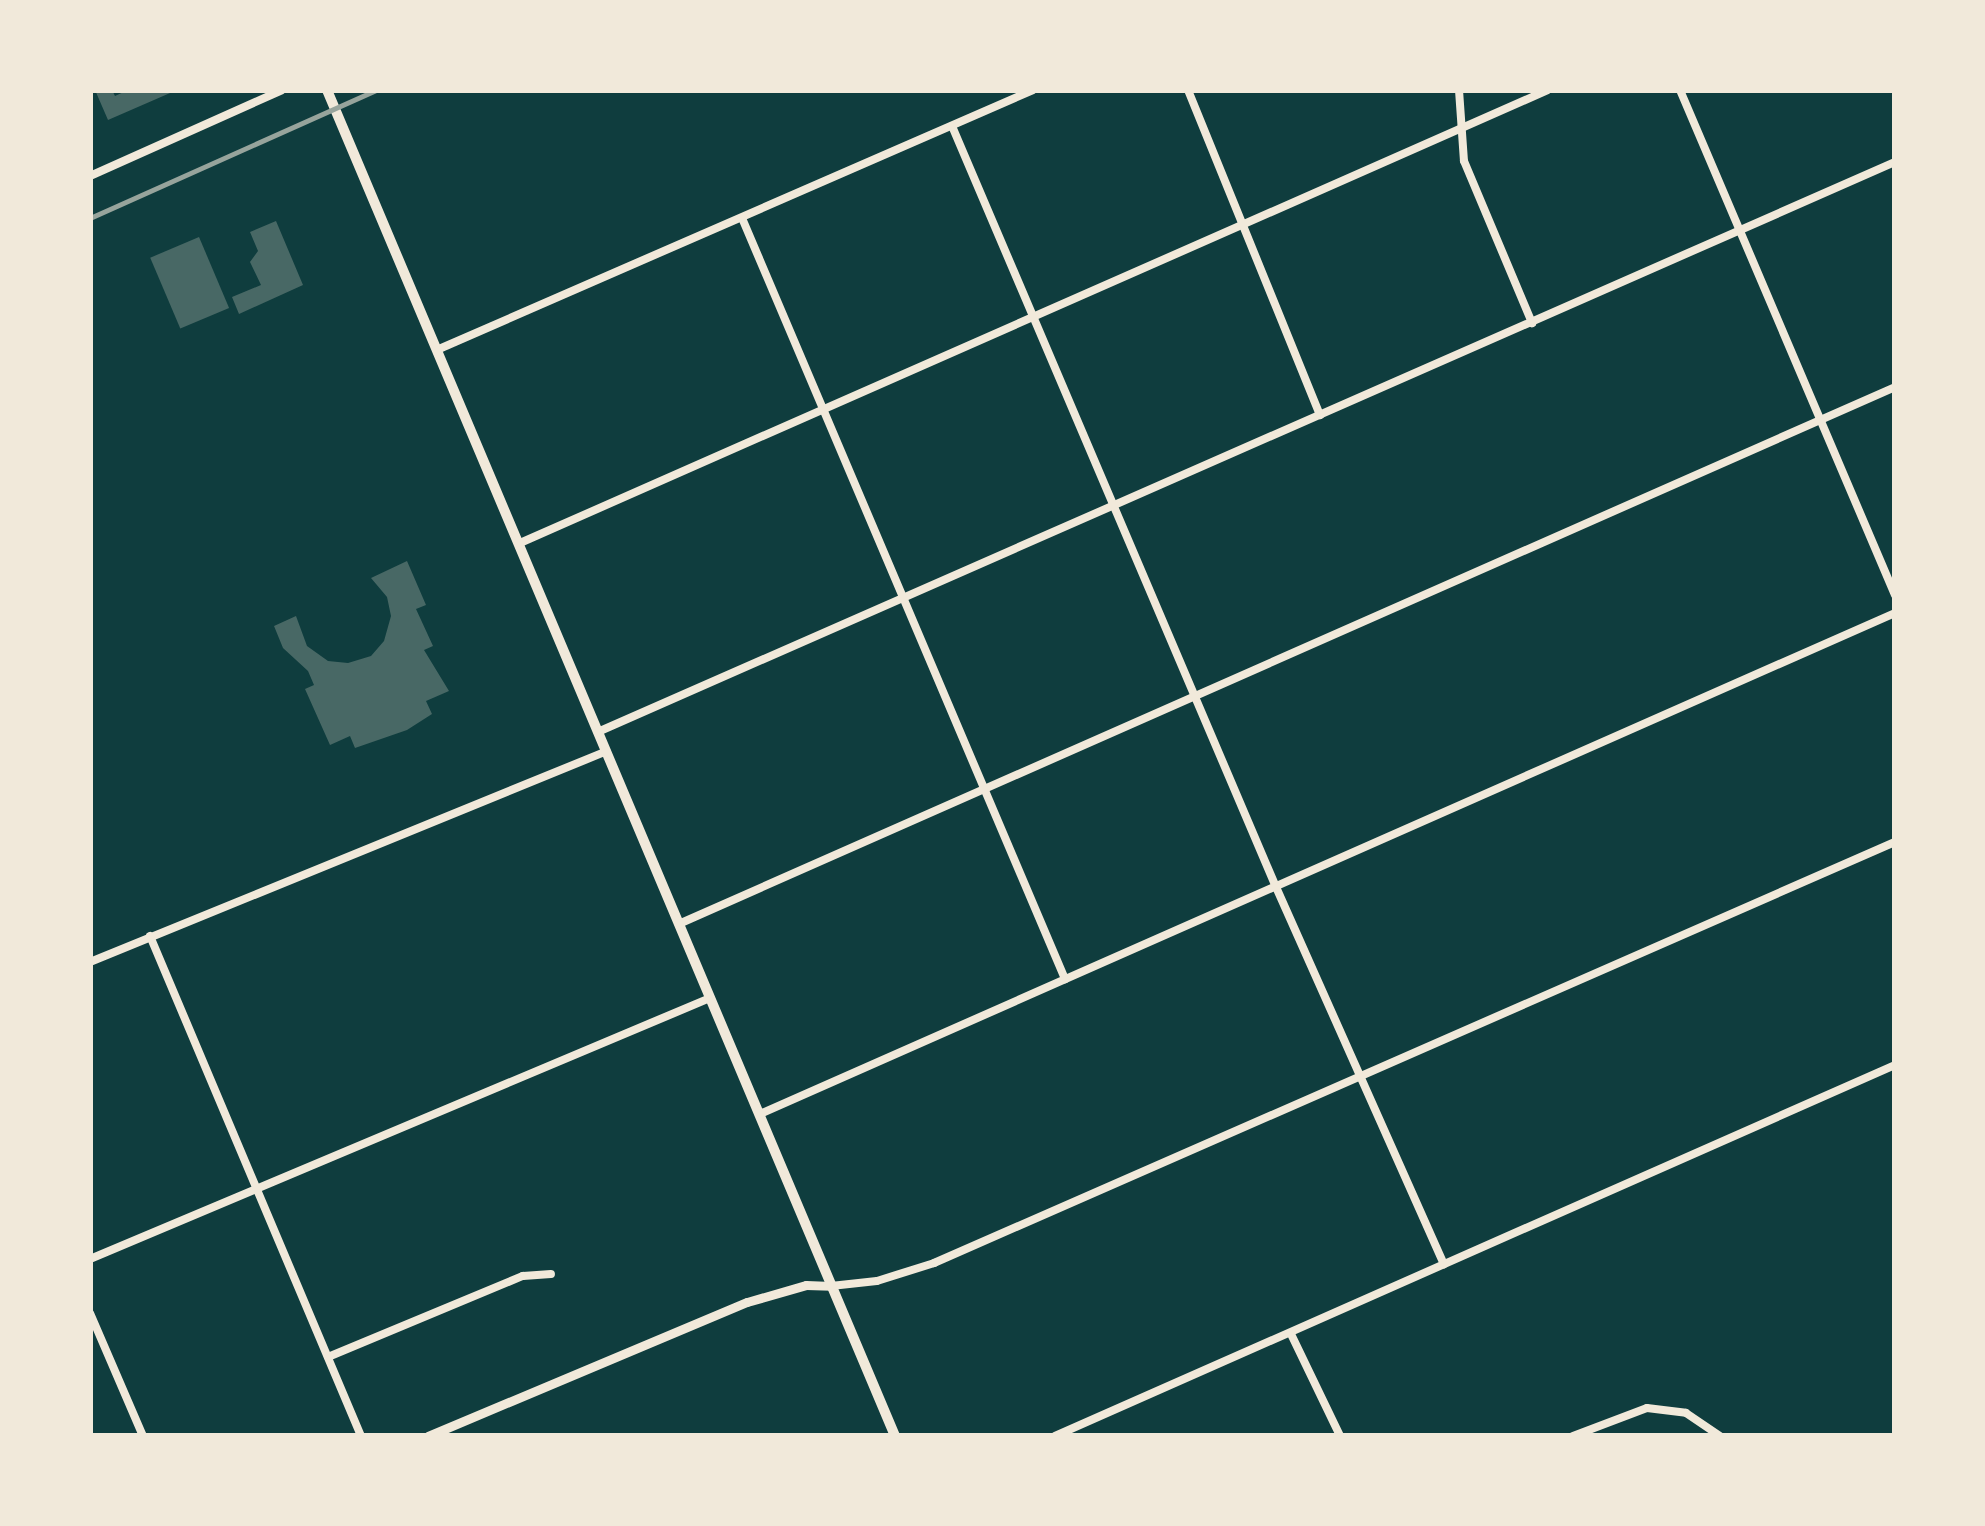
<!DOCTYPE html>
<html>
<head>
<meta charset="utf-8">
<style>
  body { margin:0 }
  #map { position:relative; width:1985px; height:1526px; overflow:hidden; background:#0f3d3e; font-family:Quicksand,sans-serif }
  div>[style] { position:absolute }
  .building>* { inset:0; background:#486865; transform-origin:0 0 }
  .minor>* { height:8px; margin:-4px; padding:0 4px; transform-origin:4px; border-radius:4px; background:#f1e9da }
  .tertiary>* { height:9px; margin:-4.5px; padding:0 4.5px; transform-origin:4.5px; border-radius:4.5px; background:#f1e9da }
  .secondary>* { height:10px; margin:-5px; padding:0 5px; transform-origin:5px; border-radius:5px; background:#f1e9da }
  .rail>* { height:4.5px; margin:-2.25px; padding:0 2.25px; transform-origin:2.25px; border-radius:2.25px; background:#97a49c }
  span { translate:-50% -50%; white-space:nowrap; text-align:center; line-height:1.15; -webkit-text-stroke:10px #f1e9da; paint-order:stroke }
  .frame { position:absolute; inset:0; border:93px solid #f1e9da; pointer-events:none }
</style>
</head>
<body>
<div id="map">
  <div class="building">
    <div style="clip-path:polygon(95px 90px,112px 90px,115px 96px,128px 90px,177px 90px,108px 120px)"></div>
    <div style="clip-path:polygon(276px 221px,303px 285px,239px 314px,232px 297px,261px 285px,250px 262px,258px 251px,250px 232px)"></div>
    <div style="left:199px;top:237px;width:77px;height:53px;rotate:67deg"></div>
    <div style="clip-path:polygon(407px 561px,426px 605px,416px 609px,433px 646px,424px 650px,449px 691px,426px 701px,432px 714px,407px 730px,355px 748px,350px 736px,330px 745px,305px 689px,314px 685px,308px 671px,283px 648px,274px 626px,296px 616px,307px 646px,328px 661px,348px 663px,371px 656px,384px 641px,391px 616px,387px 597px,371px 578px)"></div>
  </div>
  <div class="minor">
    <div style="left:1188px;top:90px;width:351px;rotate:67.9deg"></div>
    <div style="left:1459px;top:90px;width:71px;rotate:86deg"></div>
    <div style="left:1464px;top:161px;width:176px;rotate:67.2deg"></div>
    <div style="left:1680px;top:90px;width:549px;rotate:66.94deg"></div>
    <div style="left:952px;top:126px;width:827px;rotate:66.94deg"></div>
    <div style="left:1276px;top:887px;width:413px;rotate:66deg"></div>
    <div style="left:90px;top:176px;width:210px;rotate:-24.1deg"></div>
    <div style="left:742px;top:218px;width:827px;rotate:67deg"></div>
    <div style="left:439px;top:349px;width:648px;rotate:-23.56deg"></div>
    <div style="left:520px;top:543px;width:1123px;rotate:-23.78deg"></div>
    <div style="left:600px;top:731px;width:1414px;rotate:-23.72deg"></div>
    <div style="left:681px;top:923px;width:1327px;rotate:-23.82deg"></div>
    <div style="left:150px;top:936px;width:543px;rotate:67.12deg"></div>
    <div style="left:90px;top:962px;width:558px;rotate:-22.2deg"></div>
    <div style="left:760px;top:1114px;width:1241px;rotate:-23.82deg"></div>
    <div style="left:90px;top:1259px;width:673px;rotate:-22.83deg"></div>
    <div style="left:831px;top:1286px;width:46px;rotate:-6.2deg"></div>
    <div style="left:877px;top:1281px;width:60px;rotate:-17.5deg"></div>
    <div style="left:934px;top:1263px;width:1049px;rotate:-23.66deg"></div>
    <div style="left:90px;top:1313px;width:134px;rotate:66.7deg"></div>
    <div style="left:1291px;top:1334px;width:113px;rotate:64.3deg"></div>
    <div style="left:328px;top:1357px;width:211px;rotate:-22.6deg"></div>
    <div style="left:523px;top:1276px;width:28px;rotate:-4deg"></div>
    <div style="left:1055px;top:1436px;width:918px;rotate:-23.83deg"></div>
    <div style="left:1573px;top:1436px;width:79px;rotate:-20.7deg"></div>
    <div style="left:1647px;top:1408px;width:39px;rotate:7deg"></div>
    <div style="left:1686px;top:1413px;width:41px;rotate:34.1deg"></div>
  </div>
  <div class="tertiary">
    <div style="left:428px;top:1436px;width:346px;rotate:-22.8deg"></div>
    <div style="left:747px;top:1302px;width:61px;rotate:-16.1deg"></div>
    <div style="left:806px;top:1285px;width:25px;rotate:2deg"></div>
  </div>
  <div class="secondary">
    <div style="left:327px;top:90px;width:1461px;rotate:67.12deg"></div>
  </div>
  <div class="rail">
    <div style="left:90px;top:218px;width:313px;rotate:-24.1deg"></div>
  </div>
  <div class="frame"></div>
</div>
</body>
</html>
